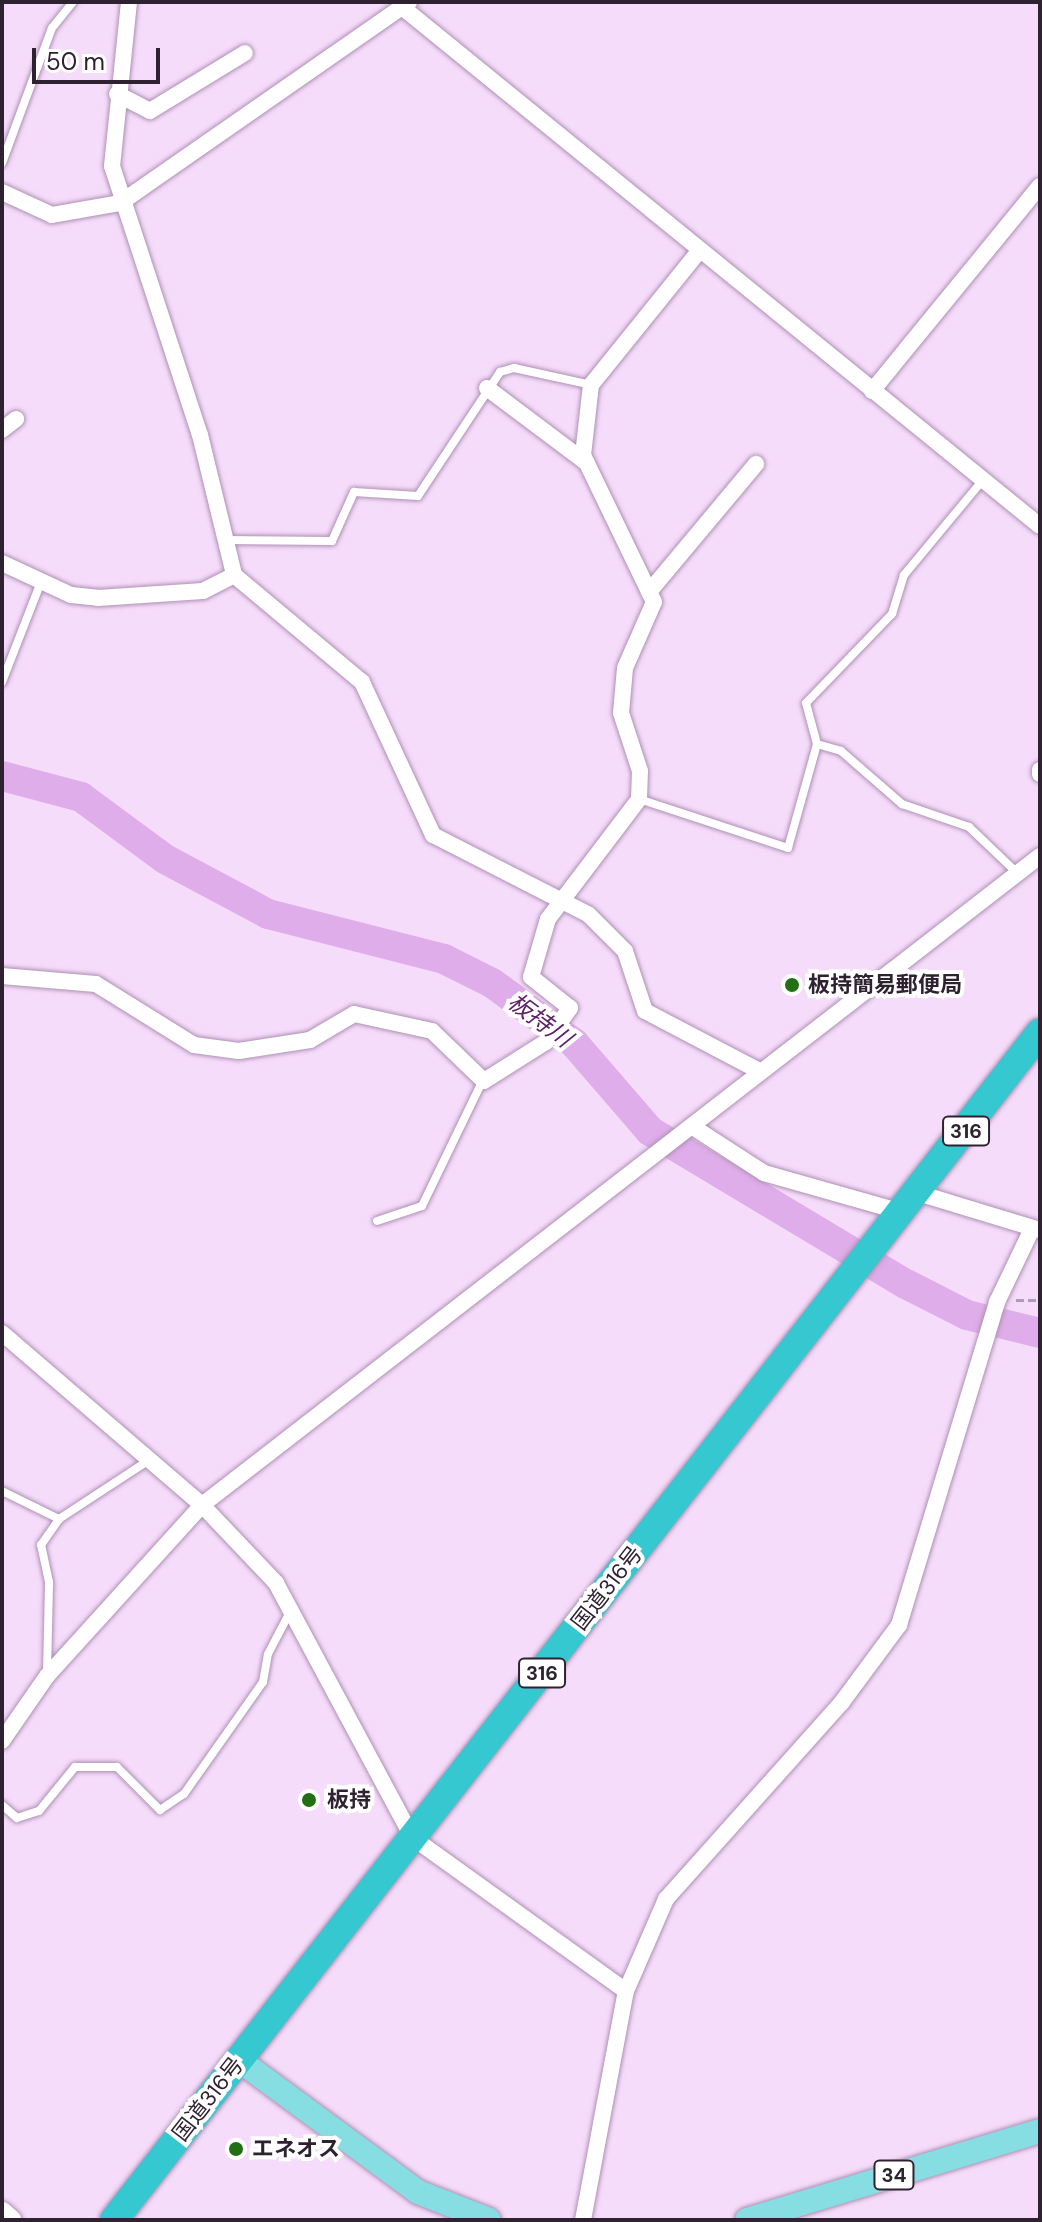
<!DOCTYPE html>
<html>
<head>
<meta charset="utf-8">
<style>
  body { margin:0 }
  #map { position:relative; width:1042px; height:2222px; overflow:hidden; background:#f6dcfb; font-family:"DM Sans","Noto Sans JP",sans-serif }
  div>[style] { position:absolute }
  .river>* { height:30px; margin:-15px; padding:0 15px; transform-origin:15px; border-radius:15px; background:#dfade9 }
  .path>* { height:3px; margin-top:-1.5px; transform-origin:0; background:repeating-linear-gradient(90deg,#b09bb4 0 8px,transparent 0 12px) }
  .roads { filter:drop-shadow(0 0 2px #ae90b4) drop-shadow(0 0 2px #ae90b4) }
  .lane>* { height:8px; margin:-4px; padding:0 4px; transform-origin:4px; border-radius:4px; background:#fff }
  .street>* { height:16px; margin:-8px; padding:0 8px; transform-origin:8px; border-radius:8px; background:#fff }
  .secondary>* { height:22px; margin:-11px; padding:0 11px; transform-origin:11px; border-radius:11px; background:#fff }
  .primary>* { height:24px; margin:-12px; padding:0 12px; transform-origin:12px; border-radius:12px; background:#86dee3 }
  .highway>* { height:28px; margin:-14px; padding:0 14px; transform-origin:14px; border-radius:14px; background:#36c8d0 }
  .dots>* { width:22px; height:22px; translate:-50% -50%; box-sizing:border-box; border:4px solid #fff; border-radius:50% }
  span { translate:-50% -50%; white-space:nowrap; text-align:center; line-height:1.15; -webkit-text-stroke:8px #fff; paint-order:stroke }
  .shield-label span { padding:2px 6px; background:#fff; border:2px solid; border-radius:6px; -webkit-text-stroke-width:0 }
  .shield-label { font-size:20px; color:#2e2230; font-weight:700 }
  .poi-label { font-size:22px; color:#2e2230; font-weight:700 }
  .left { translate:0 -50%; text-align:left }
  .street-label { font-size:22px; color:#2e2230 }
  .water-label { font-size:24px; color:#5c2268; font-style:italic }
  .frame { position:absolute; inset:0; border:4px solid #2e2230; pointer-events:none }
  .scale { position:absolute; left:32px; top:48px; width:128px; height:36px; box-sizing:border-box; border:4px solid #2e2230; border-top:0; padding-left:10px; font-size:24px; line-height:28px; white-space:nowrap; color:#2e2230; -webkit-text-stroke:6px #fff; paint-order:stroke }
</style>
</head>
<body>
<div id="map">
  <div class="river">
    <div style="left:2px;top:776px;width:82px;rotate:14.9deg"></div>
    <div style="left:81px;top:797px;width:104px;rotate:36.4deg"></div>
    <div style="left:165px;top:859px;width:117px;rotate:28.1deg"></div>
    <div style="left:268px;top:914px;width:182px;rotate:14.3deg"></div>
    <div style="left:444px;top:959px;width:54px;rotate:26.6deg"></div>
    <div style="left:492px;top:983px;width:102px;rotate:36.2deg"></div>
    <div style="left:574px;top:1043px;width:116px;rotate:49.2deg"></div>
    <div style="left:650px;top:1131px;width:298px;rotate:30.9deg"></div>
    <div style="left:906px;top:1284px;width:68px;rotate:26.9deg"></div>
    <div style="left:967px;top:1315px;width:75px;rotate:13.9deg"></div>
  </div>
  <div class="path">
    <div style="left:1016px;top:1300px;width:24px"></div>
  </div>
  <div class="roads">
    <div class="lane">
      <div style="left:2px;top:163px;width:144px;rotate:-69.7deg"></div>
      <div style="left:52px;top:28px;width:33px;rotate:-51deg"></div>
      <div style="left:224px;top:540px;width:108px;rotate:0.5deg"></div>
      <div style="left:332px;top:541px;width:54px;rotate:-65.8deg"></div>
      <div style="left:354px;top:492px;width:64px;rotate:3.6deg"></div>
      <div style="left:418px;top:496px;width:149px;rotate:-56.5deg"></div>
      <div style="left:500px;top:372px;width:15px;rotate:-16deg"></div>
      <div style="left:514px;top:368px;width:79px;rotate:12.4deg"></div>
      <div style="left:2px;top:682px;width:107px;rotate:-68.7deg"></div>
      <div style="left:817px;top:744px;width:25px;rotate:16deg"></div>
      <div style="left:841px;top:751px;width:81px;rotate:41deg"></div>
      <div style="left:902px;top:804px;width:71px;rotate:18.9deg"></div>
      <div style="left:969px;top:827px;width:64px;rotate:43.7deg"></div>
      <div style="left:639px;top:799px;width:157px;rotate:18.2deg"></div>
      <div style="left:788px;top:848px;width:108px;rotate:-74.4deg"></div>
      <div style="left:817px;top:744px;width:42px;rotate:-105deg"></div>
      <div style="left:806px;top:703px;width:124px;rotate:-46deg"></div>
      <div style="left:892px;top:614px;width:41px;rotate:-72.9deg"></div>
      <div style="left:904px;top:575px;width:124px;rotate:-50.3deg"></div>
      <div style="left:377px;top:1221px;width:47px;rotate:-18.4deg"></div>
      <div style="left:422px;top:1206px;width:140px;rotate:-64.2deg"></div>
      <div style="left:2px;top:1491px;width:64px;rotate:26.2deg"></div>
      <div style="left:47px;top:1673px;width:91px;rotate:-88.7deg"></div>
      <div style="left:49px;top:1582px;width:38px;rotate:-102deg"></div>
      <div style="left:41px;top:1545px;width:32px;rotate:-55deg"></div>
      <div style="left:59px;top:1519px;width:108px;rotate:-33.2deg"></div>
      <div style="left:2px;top:1805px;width:20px;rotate:41deg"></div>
      <div style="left:17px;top:1818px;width:23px;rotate:-18deg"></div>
      <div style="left:39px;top:1811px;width:57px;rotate:-50.7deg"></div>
      <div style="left:75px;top:1767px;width:42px"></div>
      <div style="left:117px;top:1767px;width:61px;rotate:45deg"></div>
      <div style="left:160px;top:1810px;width:29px;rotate:-34deg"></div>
      <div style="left:184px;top:1794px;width:137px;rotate:-54.8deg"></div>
      <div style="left:263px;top:1682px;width:28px;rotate:-80deg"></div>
      <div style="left:268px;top:1654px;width:47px;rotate:-62.4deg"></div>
    </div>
    <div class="street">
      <div style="left:129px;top:2px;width:165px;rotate:95.9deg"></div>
      <div style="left:112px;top:166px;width:283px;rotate:71.9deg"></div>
      <div style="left:200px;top:435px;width:144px;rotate:76.3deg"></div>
      <div style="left:234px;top:575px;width:167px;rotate:39.9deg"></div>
      <div style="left:362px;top:682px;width:169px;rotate:65.1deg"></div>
      <div style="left:433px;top:835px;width:175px;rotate:27.1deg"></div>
      <div style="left:589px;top:915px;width:51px;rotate:45deg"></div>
      <div style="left:625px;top:951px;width:63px;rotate:71.6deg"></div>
      <div style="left:645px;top:1011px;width:131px;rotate:27.7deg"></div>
      <div style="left:402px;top:7px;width:822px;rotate:39.13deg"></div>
      <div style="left:117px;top:94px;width:37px;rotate:27deg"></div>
      <div style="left:150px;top:111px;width:111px;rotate:-31.4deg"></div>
      <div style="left:2px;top:192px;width:55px;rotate:24.7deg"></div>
      <div style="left:52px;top:215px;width:69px;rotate:-10deg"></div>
      <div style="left:120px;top:203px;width:352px;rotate:-34.8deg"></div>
      <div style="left:487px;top:388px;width:125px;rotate:36.9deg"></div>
      <div style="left:872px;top:391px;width:265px;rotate:-50.7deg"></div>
      <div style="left:2px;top:430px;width:18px;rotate:-38deg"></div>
      <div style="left:2px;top:563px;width:76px;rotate:24.9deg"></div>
      <div style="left:71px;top:595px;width:27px;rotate:6deg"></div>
      <div style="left:98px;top:598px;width:105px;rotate:-3.8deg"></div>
      <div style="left:203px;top:591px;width:35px;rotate:-27deg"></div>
      <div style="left:649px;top:592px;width:167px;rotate:-50.1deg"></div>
      <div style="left:1040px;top:770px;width:4px;rotate:90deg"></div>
      <div style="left:2px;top:976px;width:94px;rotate:4.9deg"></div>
      <div style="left:96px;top:984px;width:115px;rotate:31.9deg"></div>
      <div style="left:194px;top:1045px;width:45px;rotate:7.6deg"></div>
      <div style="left:239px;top:1051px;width:72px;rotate:-8.8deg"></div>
      <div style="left:310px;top:1040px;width:51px;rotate:-30.6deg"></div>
      <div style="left:354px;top:1014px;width:80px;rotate:12.3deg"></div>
      <div style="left:432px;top:1031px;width:72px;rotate:43.9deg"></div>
      <div style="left:484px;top:1081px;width:73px;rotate:-32.2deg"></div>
      <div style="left:546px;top:1042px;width:42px;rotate:-54.8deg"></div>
      <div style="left:570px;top:1008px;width:50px;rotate:-141.5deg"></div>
      <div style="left:531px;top:977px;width:60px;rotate:-73.7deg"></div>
      <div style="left:548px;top:919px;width:151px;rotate:-52.8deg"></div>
      <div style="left:639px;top:799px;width:28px;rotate:-88deg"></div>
      <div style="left:640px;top:771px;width:61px;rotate:-108.1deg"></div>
      <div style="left:621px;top:713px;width:45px;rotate:-84.9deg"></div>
      <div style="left:625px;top:668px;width:72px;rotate:-66.3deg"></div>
      <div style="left:654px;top:602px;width:163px;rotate:-115.8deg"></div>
      <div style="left:583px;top:455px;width:70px;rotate:-83.5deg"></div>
      <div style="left:591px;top:385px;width:172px;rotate:-51.1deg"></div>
      <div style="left:693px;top:1127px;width:85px;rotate:32.9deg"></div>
      <div style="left:764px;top:1173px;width:143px;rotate:15.8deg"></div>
      <div style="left:918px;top:1193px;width:127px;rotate:16.9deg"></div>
      <div style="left:2px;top:1333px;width:264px;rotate:40.7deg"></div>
      <div style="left:202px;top:1505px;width:108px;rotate:46.5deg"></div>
      <div style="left:276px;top:1583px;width:289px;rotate:61.8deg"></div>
      <div style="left:413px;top:1838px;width:262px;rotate:35.7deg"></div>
      <div style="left:2px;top:1741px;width:79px;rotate:-55.3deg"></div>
      <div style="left:47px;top:1676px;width:231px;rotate:-47.8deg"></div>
      <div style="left:202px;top:1505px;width:1060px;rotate:-37.76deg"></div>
      <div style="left:583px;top:2220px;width:233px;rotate:-79.4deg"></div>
      <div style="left:626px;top:1991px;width:100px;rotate:-66.5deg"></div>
      <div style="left:666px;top:1899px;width:264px;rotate:-48.2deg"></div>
      <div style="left:842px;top:1702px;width:96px;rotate:-53.5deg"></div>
      <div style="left:899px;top:1625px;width:338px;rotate:-73.1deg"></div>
      <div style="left:997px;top:1302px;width:81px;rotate:-64.4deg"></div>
    </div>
    <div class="secondary">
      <div style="left:2px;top:2213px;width:11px;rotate:41deg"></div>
    </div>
    <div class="primary">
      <div style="left:239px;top:2060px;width:222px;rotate:36.4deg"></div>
      <div style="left:418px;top:2192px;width:76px;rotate:21.5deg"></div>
      <div style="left:747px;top:2220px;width:306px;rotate:-16.9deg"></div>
    </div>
    <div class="highway">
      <div style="left:114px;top:2220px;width:1506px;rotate:-52.06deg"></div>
    </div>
  </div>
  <div class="dots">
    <div style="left:792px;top:985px;background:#237014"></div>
    <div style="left:309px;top:1800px;background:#237014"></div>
    <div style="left:236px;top:2149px;background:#237014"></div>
  </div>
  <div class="shield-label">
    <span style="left:966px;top:1131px">316</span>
    <span style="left:542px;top:1673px">316</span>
    <span style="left:894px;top:2175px">34</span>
  </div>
  <div class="poi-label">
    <span class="left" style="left:808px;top:985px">板持簡易郵便局</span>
    <span class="left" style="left:327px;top:1800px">板持</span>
    <span class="left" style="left:252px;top:2149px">エネオス</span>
  </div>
  <div class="street-label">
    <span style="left:607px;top:1588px;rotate:-52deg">国道316号</span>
    <span style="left:208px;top:2099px;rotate:-52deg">国道316号</span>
  </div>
  <div class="water-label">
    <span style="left:540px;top:1020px;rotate:37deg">板持川</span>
  </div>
  <div class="frame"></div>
  <div class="scale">50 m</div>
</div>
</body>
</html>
